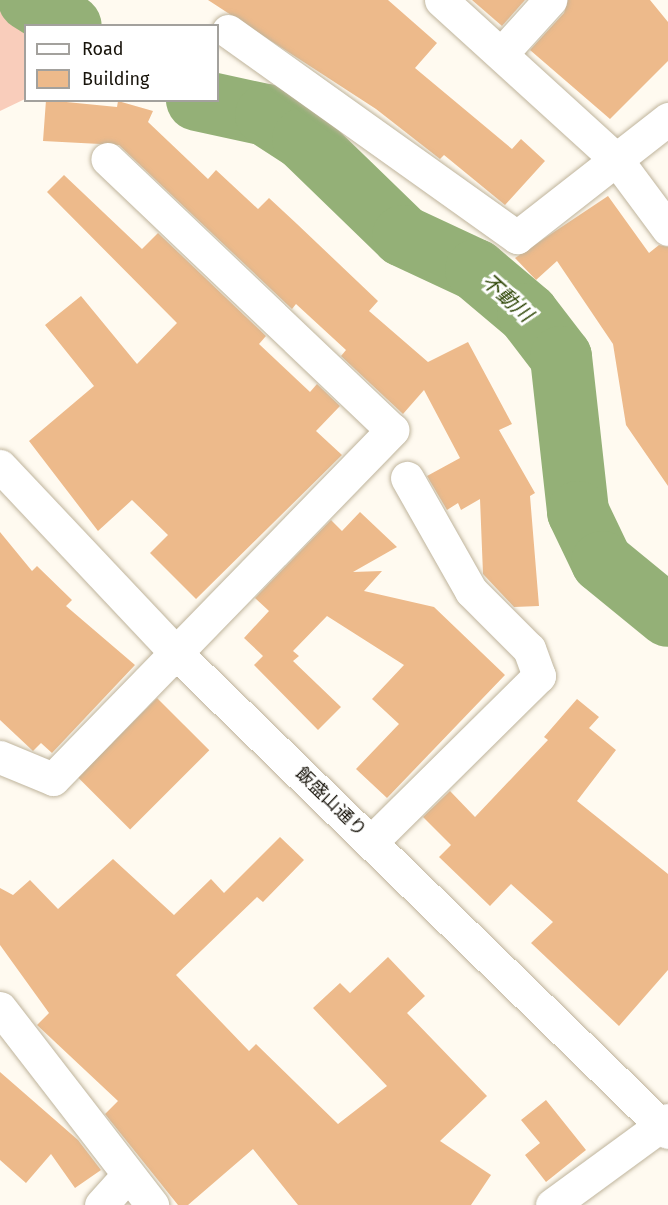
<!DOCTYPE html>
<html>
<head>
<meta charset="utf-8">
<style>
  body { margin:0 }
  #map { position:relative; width:668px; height:1205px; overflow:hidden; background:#fffaf0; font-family:"Fira Sans","Noto Sans JP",sans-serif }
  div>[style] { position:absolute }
  .green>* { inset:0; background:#f9cdbb }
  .river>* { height:62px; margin:-31px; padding:0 31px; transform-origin:31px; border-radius:31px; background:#94b077 }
  .building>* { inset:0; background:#edba8b; transform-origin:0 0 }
  .roads { filter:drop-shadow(0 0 2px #bfb49c) drop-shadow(0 0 2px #bfb49c) }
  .minor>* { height:33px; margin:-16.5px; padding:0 16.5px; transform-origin:16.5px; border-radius:16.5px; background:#fff }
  span { translate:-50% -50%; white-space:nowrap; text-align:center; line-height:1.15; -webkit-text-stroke:6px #fff; paint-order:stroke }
  .street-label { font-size:18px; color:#18140b }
  .water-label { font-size:20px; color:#294200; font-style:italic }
  .legend { position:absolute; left:24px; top:24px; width:195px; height:78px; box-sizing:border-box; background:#fff; border:2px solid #a3a19d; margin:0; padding:8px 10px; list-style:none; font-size:18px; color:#18140b }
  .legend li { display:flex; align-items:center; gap:12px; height:30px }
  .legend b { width:30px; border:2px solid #a3a19d }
</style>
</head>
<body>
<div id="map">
  <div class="green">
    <div style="clip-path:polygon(0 2px,40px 25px,26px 26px,25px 99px,0 111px)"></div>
  </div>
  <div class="river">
    <div style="left:29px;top:0;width:49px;rotate:31.8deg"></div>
    <div style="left:197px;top:100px;width:71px;rotate:12.3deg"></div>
    <div style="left:266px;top:115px;width:44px;rotate:33deg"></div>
    <div style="left:303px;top:139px;width:139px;rotate:44.1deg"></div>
    <div style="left:403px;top:236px;width:81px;rotate:25deg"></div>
    <div style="left:476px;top:270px;width:68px;rotate:40.2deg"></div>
    <div style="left:528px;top:314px;width:54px;rotate:52.5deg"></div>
    <div style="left:561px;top:357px;width:156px;rotate:83.7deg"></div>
    <div style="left:578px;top:512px;width:55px;rotate:64.4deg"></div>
    <div style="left:602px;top:562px;width:85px;rotate:39.3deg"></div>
  </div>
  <div class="building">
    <div style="clip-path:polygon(208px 0,388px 0,437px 43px,415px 68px,512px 149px,521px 139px,545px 161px,505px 205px,444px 155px,440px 159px,376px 109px)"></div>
    <div style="clip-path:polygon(472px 0,525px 0,502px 26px)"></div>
    <div style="clip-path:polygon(568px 0,650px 0,668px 22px,668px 61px,610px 119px,530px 50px,564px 13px)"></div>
    <div style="clip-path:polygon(46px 100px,117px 107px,118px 101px,153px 111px,148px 122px,208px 179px,216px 170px,258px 209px,269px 198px,297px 224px,378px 301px,369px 311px,428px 362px,468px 342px,512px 424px,499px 430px,535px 493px,530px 496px,539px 606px,514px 607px,483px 574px,480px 499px,461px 510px,458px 503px,447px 510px,427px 476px,460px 458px,424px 390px,403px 414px,341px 356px,346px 350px,296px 304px,292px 309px,119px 145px,43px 141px)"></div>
    <div style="clip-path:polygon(64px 175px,142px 249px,158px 233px,266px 336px,259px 344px,310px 392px,317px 384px,340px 406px,316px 431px,342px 455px,196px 599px,150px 553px,168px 535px,132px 500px,98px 531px,29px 441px,94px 386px,45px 325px,81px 296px,137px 364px,177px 323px,47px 192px)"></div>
    <div style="clip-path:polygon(608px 196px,649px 253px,659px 245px,668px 247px,668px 486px,626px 425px,613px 344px,557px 261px,536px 280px,515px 258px)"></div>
    <div style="clip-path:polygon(360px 512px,397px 547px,353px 572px,382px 571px,364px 591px,434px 607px,505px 675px,387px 798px,356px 769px,399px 724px,372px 699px,404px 665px,327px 616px,293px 651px,299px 656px,293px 661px,341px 707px,318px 730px,254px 665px,263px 656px,244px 638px,269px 611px,255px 598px,331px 520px,342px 531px)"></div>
    <div style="clip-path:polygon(0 532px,32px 571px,37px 566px,72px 600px,66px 606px,135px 665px,52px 753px,41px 743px,33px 751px,0 720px)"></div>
    <div style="left:157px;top:698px;width:74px;height:112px;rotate:45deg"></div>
    <div style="clip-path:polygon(577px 699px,599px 717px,589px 728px,616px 750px,577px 801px,668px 874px,668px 970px,619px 1026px,531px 943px,553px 922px,511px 884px,490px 906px,439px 857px,451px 845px,423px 817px,450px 791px,475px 817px,548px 740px,544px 737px)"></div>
    <div style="clip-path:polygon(280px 837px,304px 860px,263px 902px,257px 897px,176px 975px,249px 1051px,256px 1044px,338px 1124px,387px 1086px,313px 1008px,340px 983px,350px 993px,388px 957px,425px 996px,407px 1013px,487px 1096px,440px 1141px,491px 1175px,471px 1205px,298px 1205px,253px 1149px,188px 1205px,178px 1205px,105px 1114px,118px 1101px,37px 1025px,49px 1013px,0 945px,0 888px,13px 895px,30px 880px,58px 909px,113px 859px,174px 915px,211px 879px,224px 893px)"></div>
    <div style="clip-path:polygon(0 1072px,78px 1140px,101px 1170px,75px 1188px,51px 1154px,26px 1183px,0 1160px)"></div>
    <div style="clip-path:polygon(546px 1100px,586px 1150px,546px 1182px,525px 1155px,540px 1143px,521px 1120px)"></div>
  </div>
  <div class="roads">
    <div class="minor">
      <div style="left:441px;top:0;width:236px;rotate:42.3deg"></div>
      <div style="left:616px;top:159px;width:87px;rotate:53.4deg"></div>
      <div style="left:228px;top:31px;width:355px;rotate:35.5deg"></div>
      <div style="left:517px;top:237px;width:192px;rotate:-38deg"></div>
      <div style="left:502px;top:53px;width:72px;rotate:-47.8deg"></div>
      <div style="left:0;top:466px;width:255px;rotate:46.7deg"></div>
      <div style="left:175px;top:652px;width:688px;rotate:44.23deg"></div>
      <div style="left:0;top:757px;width:57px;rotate:22.5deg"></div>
      <div style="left:53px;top:779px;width:487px;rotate:-45.8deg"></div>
      <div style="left:392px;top:430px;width:393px;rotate:-136.4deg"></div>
      <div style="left:372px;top:841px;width:235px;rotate:-44.7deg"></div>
      <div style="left:539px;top:676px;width:29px;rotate:-110deg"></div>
      <div style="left:529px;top:649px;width:82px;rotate:-135deg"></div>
      <div style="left:471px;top:591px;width:130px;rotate:-119.5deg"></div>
      <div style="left:0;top:1008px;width:249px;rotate:52.3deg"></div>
      <div style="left:101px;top:1205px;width:38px;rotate:-48deg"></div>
      <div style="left:552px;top:1205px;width:144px;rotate:-36.2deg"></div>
    </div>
  </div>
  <div class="street-label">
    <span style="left:331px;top:802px;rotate:44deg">飯盛山通り</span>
  </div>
  <div class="water-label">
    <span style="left:507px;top:298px;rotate:42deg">不動川</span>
  </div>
  <ul class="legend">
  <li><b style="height:8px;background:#fff"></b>Road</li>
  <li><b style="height:16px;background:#edba8b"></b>Building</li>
  </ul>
</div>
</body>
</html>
